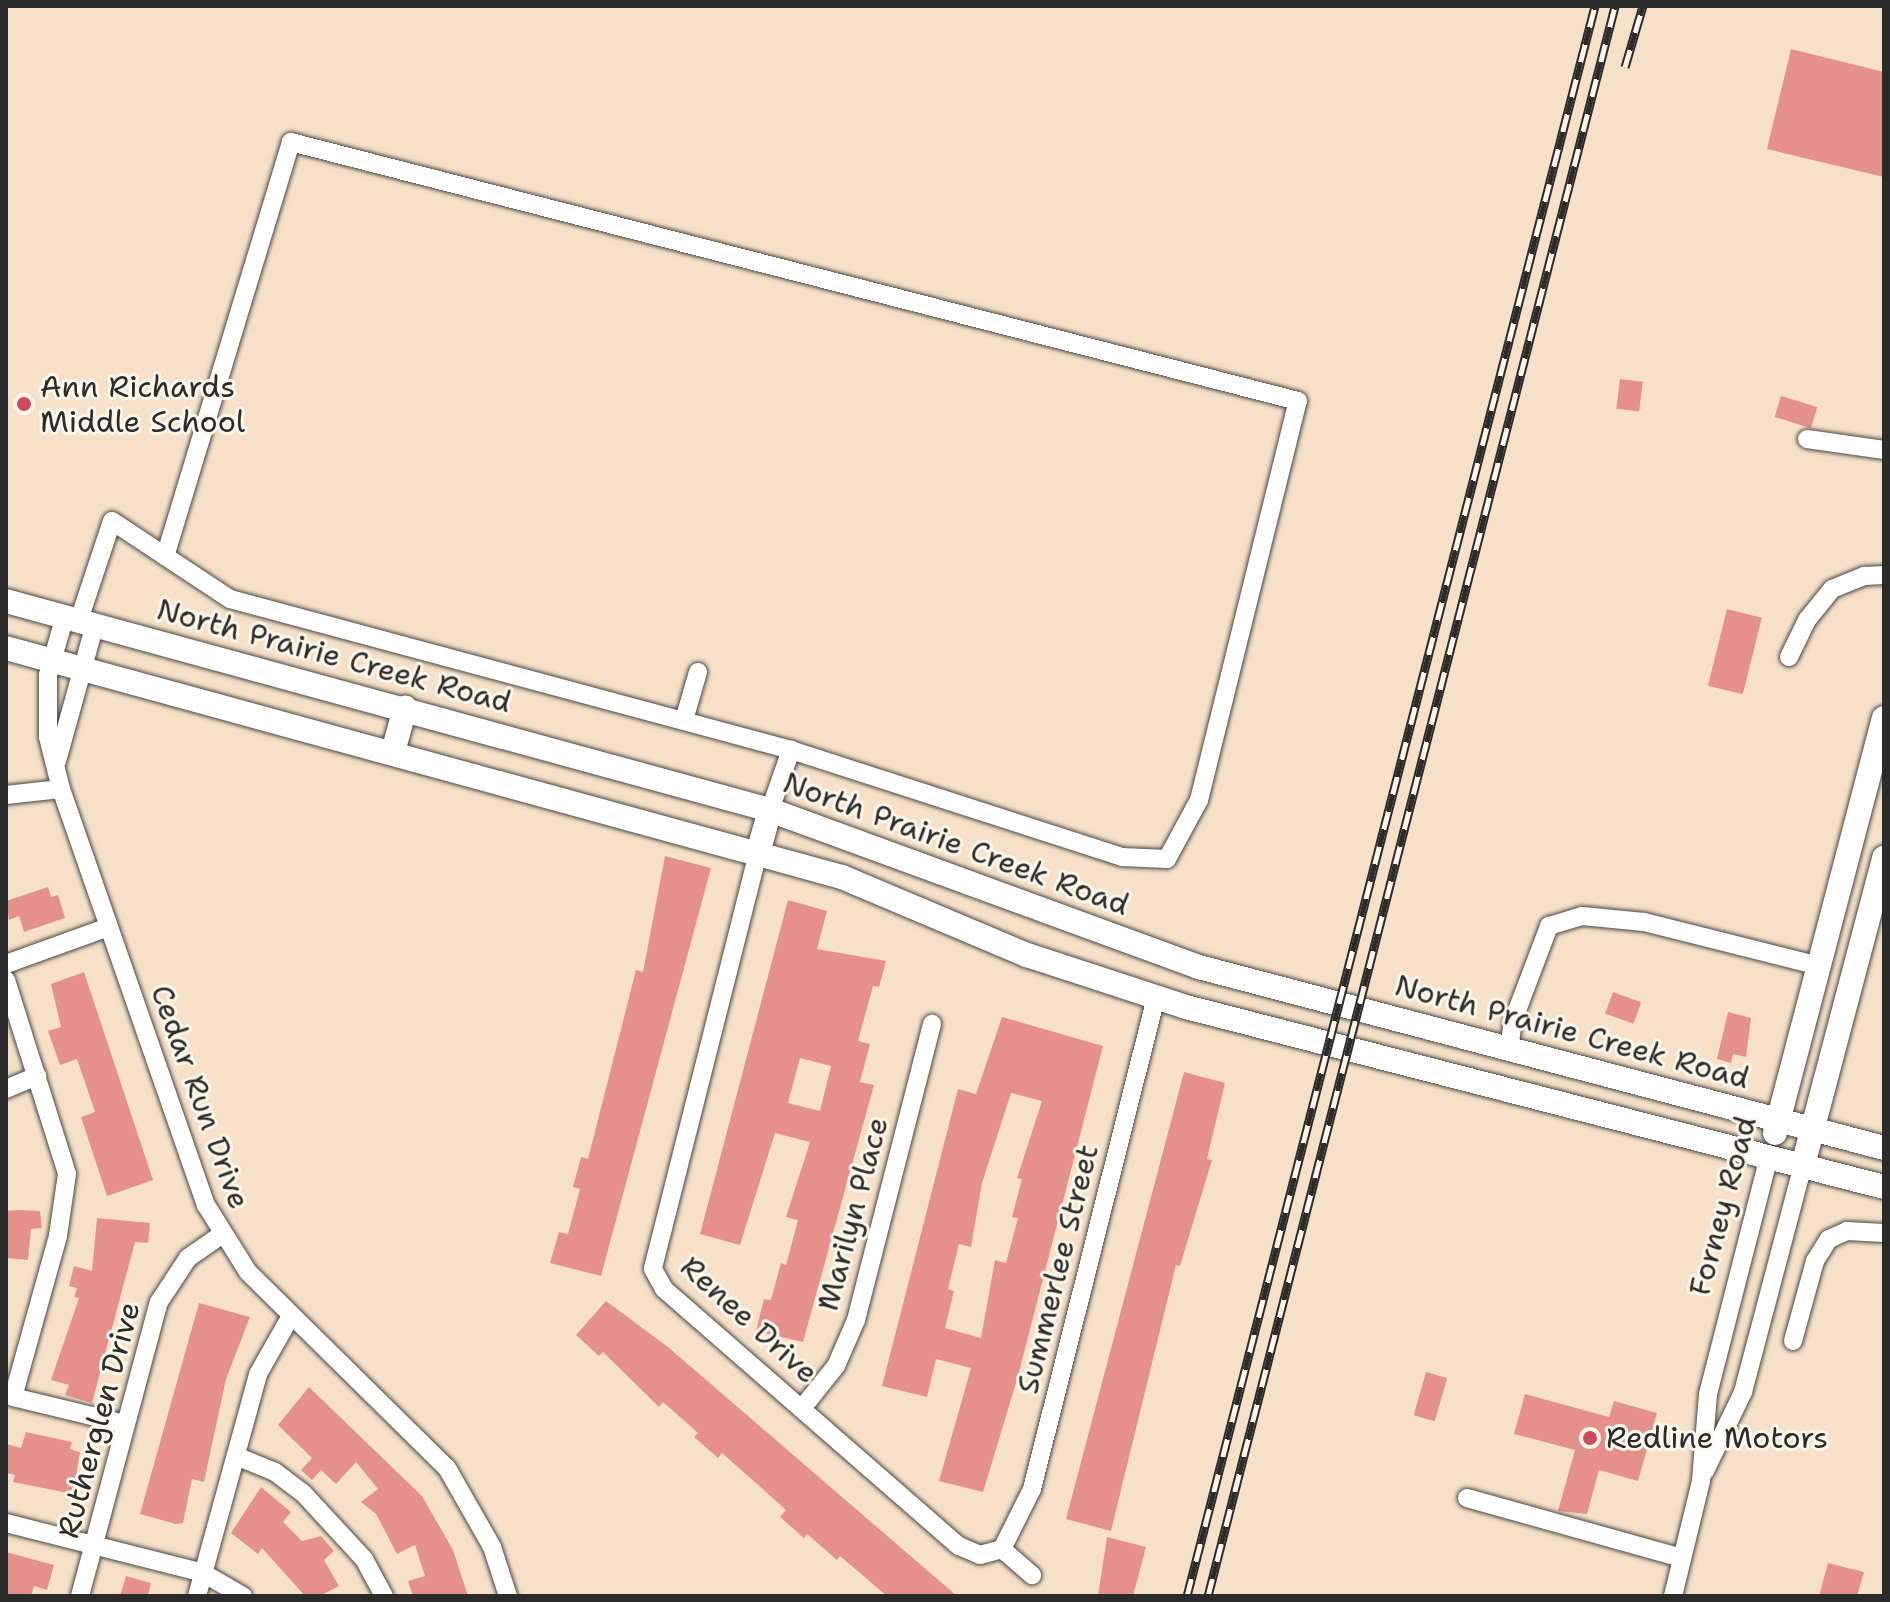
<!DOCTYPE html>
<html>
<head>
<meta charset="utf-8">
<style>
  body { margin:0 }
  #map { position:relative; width:1890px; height:1602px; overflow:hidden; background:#f6e1c8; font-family:"Shantell Sans",sans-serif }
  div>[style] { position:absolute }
  .building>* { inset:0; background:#e5908b; transform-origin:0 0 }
  .roads { filter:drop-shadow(0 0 2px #494643) drop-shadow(0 0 2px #494643) }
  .minor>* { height:18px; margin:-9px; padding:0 9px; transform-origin:9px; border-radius:9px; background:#fff }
  .major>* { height:24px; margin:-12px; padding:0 12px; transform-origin:12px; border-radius:12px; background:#fff }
  .rail>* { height:9px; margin-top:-4.5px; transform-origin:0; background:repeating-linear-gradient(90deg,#fbf7ec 0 18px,#2b2b2b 0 36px); box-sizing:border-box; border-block:2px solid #2b2b2b }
  .dots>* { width:22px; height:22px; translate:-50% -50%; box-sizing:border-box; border:4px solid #fbf7ec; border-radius:50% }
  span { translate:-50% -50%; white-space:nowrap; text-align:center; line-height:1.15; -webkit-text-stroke:6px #fbf7ec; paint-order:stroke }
  .poi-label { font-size:30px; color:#2b2b2b }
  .left { translate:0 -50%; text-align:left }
  .street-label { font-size:30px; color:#2b2b2b }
  .frame { position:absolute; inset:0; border:8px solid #2b2b2b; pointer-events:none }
</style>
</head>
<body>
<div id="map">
  <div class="building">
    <div style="clip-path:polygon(1791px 49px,1884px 72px,1884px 177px,1767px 149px)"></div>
    <div style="left:1620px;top:379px;width:23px;height:30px;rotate:7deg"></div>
    <div style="left:1781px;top:396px;width:38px;height:22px;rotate:17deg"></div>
    <div style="left:1727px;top:609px;width:36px;height:79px;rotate:14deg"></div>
    <div style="clip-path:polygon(665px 856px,711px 868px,601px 1276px,550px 1263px,559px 1232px,568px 1234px,580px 1189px,573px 1187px,581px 1157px,588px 1159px,636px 970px,643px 972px)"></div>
    <div style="clip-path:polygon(48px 887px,51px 897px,58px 895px,65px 918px,24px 932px,19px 916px,9px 920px,6px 901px)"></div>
    <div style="clip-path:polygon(evenodd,788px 900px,827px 911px,817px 949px,886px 961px,879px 987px,873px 986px,858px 1041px,870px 1044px,860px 1082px,874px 1085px,803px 1342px,756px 1331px,764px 1299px,771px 1300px,781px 1263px,786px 1265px,798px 1220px,786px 1217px,810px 1142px,775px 1133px,740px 1245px,700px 1234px,788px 900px,800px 1058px,831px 1066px,820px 1111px,788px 1103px,800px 1058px)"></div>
    <div style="clip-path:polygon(84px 972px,153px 1180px,107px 1196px,81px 1117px,95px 1112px,77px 1059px,60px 1065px,48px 1031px,61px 1027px,51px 984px)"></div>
    <div style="left:1613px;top:992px;width:30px;height:23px;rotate:20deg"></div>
    <div style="clip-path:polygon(1728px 1012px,1751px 1018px,1746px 1057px,1733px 1054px,1731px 1063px,1717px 1059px)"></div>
    <div style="clip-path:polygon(evenodd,1002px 1017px,1103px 1046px,1017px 1380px,983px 1492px,939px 1481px,971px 1368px,936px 1359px,927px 1397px,882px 1386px,958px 1089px,976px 1094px,1002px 1017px,1011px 1093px,1042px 1101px,1017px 1178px,1022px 1179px,1012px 1217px,1018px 1218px,1006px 1263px,995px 1260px,981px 1338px,945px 1328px,954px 1291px,948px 1289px,959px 1244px,971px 1247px,982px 1183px,1011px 1093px)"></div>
    <div style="clip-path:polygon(1184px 1072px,1225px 1083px,1207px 1159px,1212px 1160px,1180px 1266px,1176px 1265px,1111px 1531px,1066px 1519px)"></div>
    <div style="clip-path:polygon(19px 1210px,40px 1211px,42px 1228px,31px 1229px,28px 1260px,6px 1258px,6px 1211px)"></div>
    <div style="clip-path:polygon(97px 1218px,150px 1223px,148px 1243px,135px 1242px,92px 1403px,65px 1395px,69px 1385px,51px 1380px,79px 1298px,74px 1297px,77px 1288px,69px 1286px,74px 1266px,92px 1271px)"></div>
    <div style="clip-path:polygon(606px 1301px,668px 1347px,957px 1596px,887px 1596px,840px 1556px,837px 1560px,807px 1534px,804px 1538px,780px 1517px,786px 1510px,757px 1484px,722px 1453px,718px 1458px,694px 1437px,698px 1433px,663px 1402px,659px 1407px,603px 1352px,599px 1356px,576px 1335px)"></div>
    <div style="clip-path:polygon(199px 1303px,250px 1317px,226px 1379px,204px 1482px,192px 1479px,183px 1523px,176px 1524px,140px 1514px)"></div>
    <div style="left:1426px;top:1372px;width:22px;height:45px;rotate:16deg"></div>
    <div style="clip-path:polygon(309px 1387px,422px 1496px,453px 1550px,468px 1596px,413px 1596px,408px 1581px,425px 1576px,415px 1545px,397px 1554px,376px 1514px,361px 1502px,378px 1489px,356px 1462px,336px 1484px,321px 1470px,312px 1480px,301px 1470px,312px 1458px,278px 1425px)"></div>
    <div style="clip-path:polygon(1525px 1394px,1609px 1417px,1614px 1401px,1657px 1413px,1638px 1481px,1599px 1470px,1587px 1514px,1558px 1511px,1575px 1450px,1514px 1434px)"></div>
    <div style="clip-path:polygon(26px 1432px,72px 1442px,70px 1449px,80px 1452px,73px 1494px,13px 1482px,15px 1475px,6px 1473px,6px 1444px,21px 1448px)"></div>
    <div style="clip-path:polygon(261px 1487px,291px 1512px,283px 1522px,302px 1541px,321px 1536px,334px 1551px,324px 1560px,339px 1586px,320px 1596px,305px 1596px,262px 1548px,258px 1554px,231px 1533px)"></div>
    <div style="clip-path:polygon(1107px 1537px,1146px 1547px,1133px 1596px,1098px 1596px)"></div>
    <div style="clip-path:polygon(6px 1552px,54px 1565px,47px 1590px,34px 1586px,31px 1596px,6px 1596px)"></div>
    <div style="clip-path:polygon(1828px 1563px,1864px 1572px,1857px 1596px,1819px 1596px)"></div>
    <div style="clip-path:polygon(126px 1576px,151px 1583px,148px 1596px,120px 1596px)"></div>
  </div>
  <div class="roads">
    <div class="minor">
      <div style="left:1807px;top:439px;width:78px;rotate:8.1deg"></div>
      <div style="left:65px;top:616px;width:61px;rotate:106.1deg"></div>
      <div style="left:48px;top:675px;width:62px;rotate:90deg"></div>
      <div style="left:48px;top:737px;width:54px;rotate:76deg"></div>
      <div style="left:61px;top:789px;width:441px;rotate:70.8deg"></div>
      <div style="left:206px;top:1205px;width:79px;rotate:57.9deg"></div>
      <div style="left:248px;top:1272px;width:279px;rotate:44.6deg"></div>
      <div style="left:447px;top:1468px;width:91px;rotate:60.3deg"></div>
      <div style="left:492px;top:1547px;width:52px;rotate:71.9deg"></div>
      <div style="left:79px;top:620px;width:104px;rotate:-71.6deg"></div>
      <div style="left:112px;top:521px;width:141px;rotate:33.5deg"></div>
      <div style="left:230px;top:599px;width:581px;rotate:15.06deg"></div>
      <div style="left:791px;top:750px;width:348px;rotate:17.9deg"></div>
      <div style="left:1122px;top:857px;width:45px;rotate:2.5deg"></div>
      <div style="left:1167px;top:859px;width:67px;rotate:-61.5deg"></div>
      <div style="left:1199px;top:800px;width:411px;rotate:-76.1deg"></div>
      <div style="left:1298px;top:401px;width:1040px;rotate:-165.58deg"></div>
      <div style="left:291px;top:142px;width:433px;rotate:106.9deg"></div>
      <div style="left:1789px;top:657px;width:41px;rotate:-64.1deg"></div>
      <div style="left:1807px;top:620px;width:40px;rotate:-51deg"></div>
      <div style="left:1832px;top:589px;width:35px;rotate:-22deg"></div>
      <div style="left:1864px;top:576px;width:20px;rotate:-3deg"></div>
      <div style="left:684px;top:720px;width:50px;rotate:-73.7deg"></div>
      <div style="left:57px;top:761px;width:142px;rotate:-74.5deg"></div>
      <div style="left:6px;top:795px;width:55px;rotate:-6.2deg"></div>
      <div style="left:770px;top:810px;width:64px;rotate:-70.7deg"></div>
      <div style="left:758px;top:853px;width:429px;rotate:104.2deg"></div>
      <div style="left:653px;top:1269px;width:23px;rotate:61deg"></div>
      <div style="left:664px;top:1289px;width:391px;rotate:41.1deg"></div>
      <div style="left:959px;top:1546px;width:23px;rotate:23deg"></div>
      <div style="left:980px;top:1555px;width:23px;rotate:-15deg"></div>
      <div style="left:1002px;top:1549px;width:40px;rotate:41deg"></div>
      <div style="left:6px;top:964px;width:109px;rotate:-19.8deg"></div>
      <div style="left:6px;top:980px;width:203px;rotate:72.5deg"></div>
      <div style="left:67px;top:1174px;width:63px;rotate:98.3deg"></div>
      <div style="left:58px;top:1236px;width:167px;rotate:105.6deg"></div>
      <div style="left:13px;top:1397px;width:115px;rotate:13.6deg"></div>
      <div style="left:1509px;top:1049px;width:28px;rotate:-82deg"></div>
      <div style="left:1513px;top:1021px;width:102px;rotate:-69.2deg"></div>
      <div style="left:1549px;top:926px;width:34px;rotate:-17deg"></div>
      <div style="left:1582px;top:916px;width:62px;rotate:5.5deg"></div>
      <div style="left:1644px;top:922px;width:180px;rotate:14.1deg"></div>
      <div style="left:6px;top:1089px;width:34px;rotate:-23deg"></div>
      <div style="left:1793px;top:1341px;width:83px;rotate:-74.6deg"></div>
      <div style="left:1815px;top:1261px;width:26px;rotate:-58deg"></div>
      <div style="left:1829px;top:1239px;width:20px;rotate:-24deg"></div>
      <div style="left:1847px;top:1231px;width:37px;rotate:3deg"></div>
      <div style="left:803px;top:1407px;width:53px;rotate:-51.2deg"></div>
      <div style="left:836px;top:1366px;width:50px;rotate:-66.5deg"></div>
      <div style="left:856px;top:1320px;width:306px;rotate:-75.6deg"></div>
      <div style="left:236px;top:1456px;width:42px;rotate:22.3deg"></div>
      <div style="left:275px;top:1472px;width:35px;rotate:37deg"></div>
      <div style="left:303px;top:1493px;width:90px;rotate:47.3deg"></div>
      <div style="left:364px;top:1559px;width:42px;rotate:61.6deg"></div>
      <div style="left:1705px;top:1471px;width:88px;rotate:-64.3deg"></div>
      <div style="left:1743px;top:1392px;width:235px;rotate:-75.2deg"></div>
      <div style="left:1467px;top:1498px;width:223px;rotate:15.6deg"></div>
      <div style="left:6px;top:1523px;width:203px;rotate:14.2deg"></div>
      <div style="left:203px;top:1573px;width:46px;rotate:29.9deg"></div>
      <div style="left:1002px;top:1549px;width:67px;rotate:-63.4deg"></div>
      <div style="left:1032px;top:1489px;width:507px;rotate:-75.85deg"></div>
      <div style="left:80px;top:1596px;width:304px;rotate:-75deg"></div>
      <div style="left:159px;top:1302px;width:53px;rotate:-56.6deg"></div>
      <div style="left:188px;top:1258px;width:40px;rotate:-34.9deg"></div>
      <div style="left:197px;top:1596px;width:230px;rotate:-74.6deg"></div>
      <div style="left:258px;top:1374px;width:67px;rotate:-60.4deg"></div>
      <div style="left:1673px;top:1596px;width:118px;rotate:-76.3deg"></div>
      <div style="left:1701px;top:1481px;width:87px;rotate:-85.4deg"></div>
      <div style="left:1708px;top:1394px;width:246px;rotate:-75.6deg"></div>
    </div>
    <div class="major">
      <div style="left:6px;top:601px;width:792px;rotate:15.3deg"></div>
      <div style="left:770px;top:810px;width:457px;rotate:20.1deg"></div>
      <div style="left:1199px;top:967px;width:709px;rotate:14.8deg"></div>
      <div style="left:6px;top:648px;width:867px;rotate:15.32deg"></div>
      <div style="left:842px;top:877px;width:201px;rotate:22.9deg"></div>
      <div style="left:1027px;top:955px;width:167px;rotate:18.1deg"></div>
      <div style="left:1186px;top:1007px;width:721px;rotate:14.46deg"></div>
      <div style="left:393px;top:752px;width:46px;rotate:-74.7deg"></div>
      <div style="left:758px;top:853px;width:45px;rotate:-74.4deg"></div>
      <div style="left:1775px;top:1133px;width:429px;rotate:-75.3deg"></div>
      <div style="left:1803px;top:1165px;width:318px;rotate:-75.2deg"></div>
    </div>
  </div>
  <div class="rail">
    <div style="left:1625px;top:67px;width:64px;rotate:-73.6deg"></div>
    <div style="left:1187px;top:1596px;width:1642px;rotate:-75.61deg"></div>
    <div style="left:1208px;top:1596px;width:1641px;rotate:-75.64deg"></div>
  </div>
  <div class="dots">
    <div style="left:24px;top:404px;background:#d1495b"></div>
    <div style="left:1590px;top:1438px;background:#d1495b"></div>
  </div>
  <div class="poi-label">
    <span class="left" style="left:40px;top:404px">Ann Richards<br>Middle School</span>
    <span class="left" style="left:1606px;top:1438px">Redline Motors</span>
  </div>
  <div class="street-label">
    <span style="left:334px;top:656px;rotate:15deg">North Prairie Creek Road</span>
    <span style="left:956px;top:844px;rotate:20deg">North Prairie Creek Road</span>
    <span style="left:1572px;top:1032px;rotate:15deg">North Prairie Creek Road</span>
    <span style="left:200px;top:1097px;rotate:70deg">Cedar Run Drive</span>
    <span style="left:1723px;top:1206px;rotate:-75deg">Forney Road</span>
    <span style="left:853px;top:1214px;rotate:-75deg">Marilyn Place</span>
    <span style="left:1058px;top:1269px;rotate:-76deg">Summerlee Street</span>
    <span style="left:749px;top:1320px;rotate:42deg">Renee Drive</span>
    <span style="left:99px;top:1420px;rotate:-75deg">Rutherglen Drive</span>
  </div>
  <div class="frame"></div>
</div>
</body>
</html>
